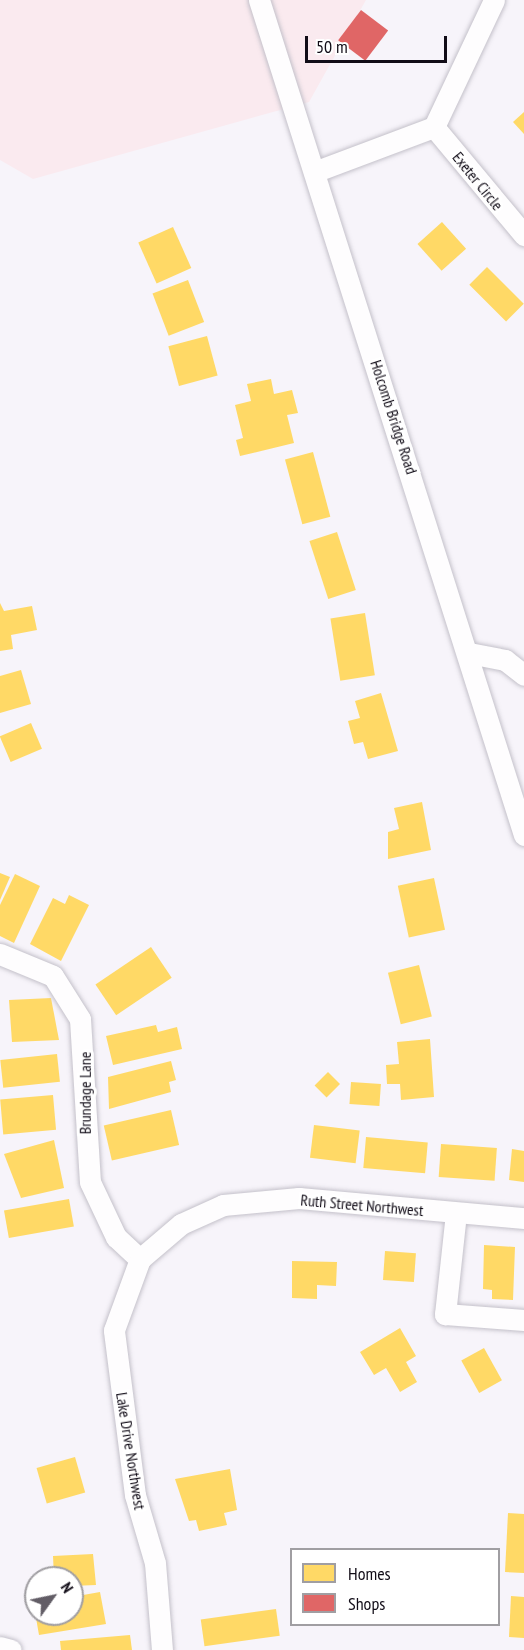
<!DOCTYPE html>
<html>
<head>
<meta charset="utf-8">
<style>
  body { margin:0 }
  #map { position:relative; width:524px; height:1650px; overflow:hidden; background:#f7f4fa; font-family:"PT Sans Narrow",sans-serif }
  div>[style] { position:absolute }
  .commercial>* { inset:0; background:#faeaef }
  .homes>* { inset:0; background:#ffd966; transform-origin:0 0 }
  .shops>* { inset:0; background:#e06666; transform-origin:0 0 }
  .roads { filter:drop-shadow(0 0 2px #c4c1ca) drop-shadow(0 0 2px #c4c1ca) }
  .minor>* { height:21px; margin:-10.5px; padding:0 10.5px; transform-origin:10.5px; border-radius:10.5px; background:#fefdfe }
  span { translate:-50% -50%; white-space:nowrap; text-align:center; line-height:1.15; -webkit-text-stroke:6px #fff; paint-order:stroke }
  .street-label { font-size:16px; color:#110c17 }
  .legend { position:absolute; left:290px; top:1548px; width:210px; height:78px; box-sizing:border-box; background:#fff; border:2px solid #a09ea2; margin:0; padding:8px 10px; list-style:none; font-size:18px; color:#110c17 }
  .legend li { display:flex; align-items:center; gap:12px; height:30px }
  .legend b { width:30px; border:2px solid #a09ea2 }
  .north { position:absolute; left:24px; top:1566px; width:60px; height:60px; box-sizing:border-box; background:#fff; border:2px solid #a09ea2; border-radius:50%; rotate:57deg; font-size:16px; font-weight:700; line-height:24px; text-align:center; color:#110c17 }
  .north::after { content:''; display:block; margin:auto; width:21px; height:27px; background:#625d66; clip-path:polygon(50% 0,100% 100%,50% 72%,0 100%) }
  .scale { position:absolute; left:305px; top:36px; width:142px; height:27px; box-sizing:border-box; border:3px solid #110c17; border-top:0; padding-left:8px; font-size:18px; line-height:21px; white-space:nowrap; color:#110c17; -webkit-text-stroke:4px #fff; paint-order:stroke }
</style>
</head>
<body>
<div id="map">
  <div class="commercial">
    <div style="clip-path:polygon(0 0,366px 0,309px 102px,33px 179px,0 160px)"></div>
  </div>
  <div class="homes">
    <div style="clip-path:polygon(524px 112px,524px 134px,513px 122px)"></div>
    <div style="left:442px;top:222px;width:36px;height:33px;rotate:48deg"></div>
    <div style="left:173px;top:227px;width:45px;height:38px;rotate:66deg"></div>
    <div style="left:487px;top:267px;width:52px;height:25px;rotate:45deg"></div>
    <div style="left:188px;top:280px;width:45px;height:38px;rotate:69deg"></div>
    <div style="left:207px;top:336px;width:41px;height:40px;rotate:75deg"></div>
    <div style="clip-path:polygon(271px 379px,274px 394px,292px 390px,298px 413px,287px 415px,294px 443px,240px 456px,236px 440px,243px 438px,235px 405px,251px 401px,247px 384px)"></div>
    <div style="left:313px;top:452px;width:67px;height:29px;rotate:75deg"></div>
    <div style="left:337px;top:532px;width:61px;height:29px;rotate:72deg"></div>
    <div style="clip-path:polygon(0 603px,4px 611px,32px 606px,37px 630px,11px 635px,13px 649px,0 651px)"></div>
    <div style="left:365px;top:613px;width:63px;height:35px;rotate:81deg"></div>
    <div style="clip-path:polygon(21px 670px,31px 704px,0 713px,0 676px)"></div>
    <div style="clip-path:polygon(381px 693px,398px 751px,368px 759px,363px 742px,354px 744px,348px 721px,360px 718px,355px 701px)"></div>
    <div style="left:31px;top:723px;width:28px;height:34px;rotate:67deg"></div>
    <div style="clip-path:polygon(422px 802px,431px 850px,388px 859px,388px 832px,399px 829px,394px 808px)"></div>
    <div style="clip-path:polygon(0 873px,10px 877px,0 900px)"></div>
    <div style="clip-path:polygon(15px 874px,40px 886px,14px 943px,0 936px,0 905px)"></div>
    <div style="left:434px;top:878px;width:53px;height:37px;rotate:78deg"></div>
    <div style="clip-path:polygon(69px 895px,89px 905px,61px 961px,30px 944px,53px 898px,65px 904px)"></div>
    <div style="left:151px;top:947px;width:37px;height:67px;rotate:56deg"></div>
    <div style="left:419px;top:965px;width:53px;height:32px;rotate:76deg"></div>
    <div style="clip-path:polygon(51px 998px,59px 1040px,12px 1042px,9px 1000px)"></div>
    <div style="clip-path:polygon(156px 1025px,158px 1032px,177px 1027px,182px 1049px,113px 1065px,106px 1036px)"></div>
    <div style="clip-path:polygon(430px 1039px,434px 1097px,401px 1100px,400px 1084px,387px 1084px,386px 1065px,399px 1064px,397px 1042px)"></div>
    <div style="left:57px;top:1054px;width:28px;height:57px;rotate:84deg"></div>
    <div style="clip-path:polygon(171px 1061px,176px 1080px,169px 1082px,171px 1092px,109px 1109px,108px 1077px)"></div>
    <div style="left:328px;top:1072px;width:17px;height:19px;rotate:45deg"></div>
    <div style="left:351px;top:1082px;width:30px;height:22px;rotate:4deg"></div>
    <div style="left:53px;top:1095px;width:35px;height:53px;rotate:85deg"></div>
    <div style="left:171px;top:1110px;width:36px;height:69px;rotate:77deg"></div>
    <div style="left:314px;top:1125px;width:46px;height:33px;rotate:7deg"></div>
    <div style="left:366px;top:1137px;width:62px;height:31px;rotate:5deg"></div>
    <div style="clip-path:polygon(54px 1140px,64px 1188px,21px 1198px,4px 1154px)"></div>
    <div style="left:441px;top:1144px;width:56px;height:33px;rotate:4deg"></div>
    <div style="clip-path:polygon(512px 1149px,524px 1151px,524px 1182px,509px 1180px)"></div>
    <div style="left:69px;top:1199px;width:28px;height:66px;rotate:80deg"></div>
    <div style="clip-path:polygon(484px 1245px,515px 1247px,513px 1300px,492px 1299px,492px 1290px,483px 1289px)"></div>
    <div style="left:385px;top:1251px;width:31px;height:29px;rotate:4deg"></div>
    <div style="clip-path:polygon(292px 1261px,337px 1262px,336px 1286px,317px 1285px,317px 1299px,292px 1298px)"></div>
    <div style="clip-path:polygon(400px 1328px,416px 1356px,406px 1362px,417px 1382px,400px 1392px,386px 1368px,374px 1375px,360px 1352px)"></div>
    <div style="left:484px;top:1348px;width:37px;height:26px;rotate:61deg"></div>
    <div style="left:75px;top:1457px;width:37px;height:40px;rotate:74deg"></div>
    <div style="clip-path:polygon(230px 1469px,237px 1510px,224px 1513px,227px 1525px,199px 1531px,196px 1520px,189px 1521px,175px 1479px)"></div>
    <div style="clip-path:polygon(508px 1513px,524px 1514px,524px 1573px,505px 1572px)"></div>
    <div style="clip-path:polygon(93px 1554px,96px 1585px,72px 1586px,72px 1578px,54px 1578px,53px 1556px)"></div>
    <div style="clip-path:polygon(100px 1592px,106px 1624px,39px 1635px,36px 1618px,72px 1614px,72px 1597px)"></div>
    <div style="clip-path:polygon(511px 1596px,524px 1597px,524px 1638px,509px 1637px)"></div>
    <div style="left:276px;top:1609px;width:27px;height:76px;rotate:82deg"></div>
    <div style="clip-path:polygon(130px 1635px,132px 1650px,61px 1650px,60px 1641px)"></div>
  </div>
  <div class="shops">
    <div style="left:361px;top:10px;width:34px;height:38px;rotate:37deg"></div>
  </div>
  <div class="roads">
    <div class="minor">
      <div style="left:259px;top:0;width:876px;rotate:72.39deg"></div>
      <div style="left:434px;top:127px;width:141px;rotate:50.2deg"></div>
      <div style="left:314px;top:172px;width:128px;rotate:-20.6deg"></div>
      <div style="left:434px;top:127px;width:140px;rotate:-64.7deg"></div>
      <div style="left:469px;top:653px;width:37px;rotate:11deg"></div>
      <div style="left:505px;top:660px;width:24px;rotate:38deg"></div>
      <div style="left:0;top:954px;width:57px;rotate:22.5deg"></div>
      <div style="left:53px;top:976px;width:51px;rotate:57.9deg"></div>
      <div style="left:80px;top:1019px;width:163px;rotate:86.5deg"></div>
      <div style="left:90px;top:1182px;width:61px;rotate:64.7deg"></div>
      <div style="left:116px;top:1237px;width:33px;rotate:43deg"></div>
      <div style="left:456px;top:1213px;width:102px;rotate:96.2deg"></div>
      <div style="left:445px;top:1314px;width:79px;rotate:4.3deg"></div>
      <div style="left:0;top:1647px;width:11px;rotate:15deg"></div>
      <div style="left:162px;top:1650px;width:87px;rotate:-94.6deg"></div>
      <div style="left:155px;top:1563px;width:71px;rotate:-106.4deg"></div>
      <div style="left:135px;top:1495px;width:166px;rotate:-97.3deg"></div>
      <div style="left:114px;top:1330px;width:76px;rotate:-69.9deg"></div>
      <div style="left:140px;top:1259px;width:54px;rotate:-40.5deg"></div>
      <div style="left:181px;top:1224px;width:46px;rotate:-24.3deg"></div>
      <div style="left:223px;top:1205px;width:76px;rotate:-5.3deg"></div>
      <div style="left:299px;top:1198px;width:226px;rotate:5.1deg"></div>
    </div>
  </div>
  <div class="street-label">
    <span style="left:478px;top:181px;rotate:51deg">Exeter Circle</span>
    <span style="left:394px;top:417px;rotate:72deg">Holcomb Bridge Road</span>
    <span style="left:85px;top:1093px;rotate:-90deg">Brundage Lane</span>
    <span style="left:362px;top:1205px;rotate:5deg">Ruth Street Northwest</span>
    <span style="left:131px;top:1451px;rotate:81deg">Lake Drive Northwest</span>
  </div>
  <ul class="legend">
  <li><b style="height:16px;background:#ffd966"></b>Homes</li>
  <li><b style="height:16px;background:#e06666"></b>Shops</li>
  </ul>
  <div class="north">N</div>
  <div class="scale">50 m</div>
</div>
</body>
</html>
